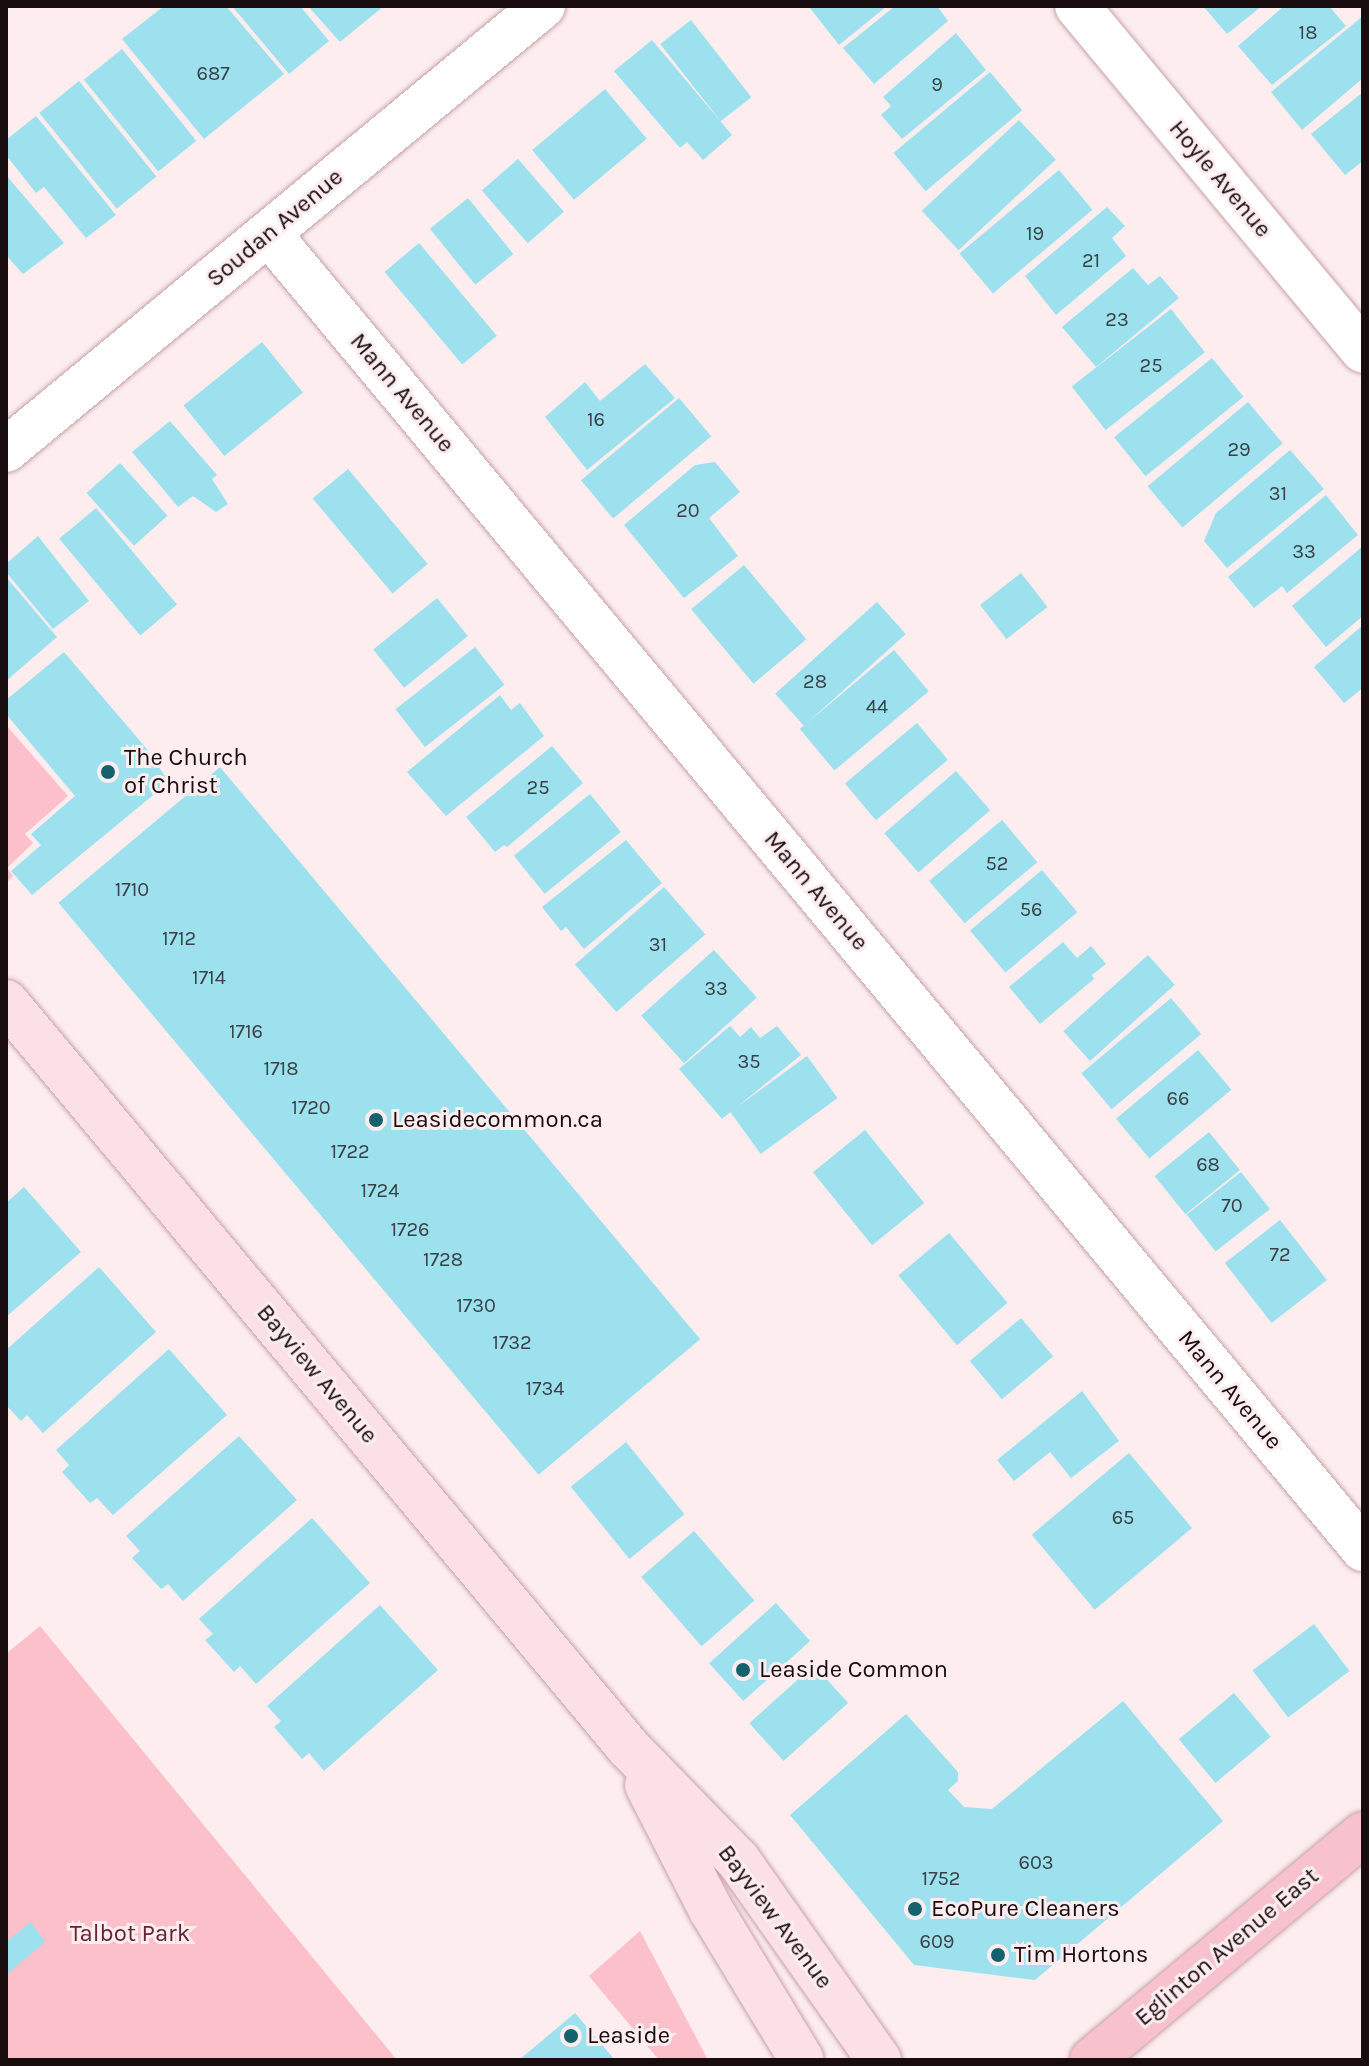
<!DOCTYPE html>
<html>
<head>
<meta charset="utf-8">
<style>
  body { margin:0 }
  #map { position:relative; width:1369px; height:2066px; overflow:hidden; background:#fdedef; font-family:Karla,sans-serif }
  div>[style] { position:absolute }
  .green>* { inset:0; background:#fbc0ca }
  .building>* { inset:0; background:#9de0ee; transform-origin:0 0 }
  .roads { filter:drop-shadow(0 0 2px #c6a1a7) drop-shadow(0 0 2px #c6a1a7) }
  .minor>* { height:44px; margin:-22px; padding:0 22px; transform-origin:22px; border-radius:22px; background:#fff }
  .secondary>* { height:44px; margin:-22px; padding:0 22px; transform-origin:22px; border-radius:22px; background:#fbe1e6 }
  .primary>* { height:44px; margin:-22px; padding:0 22px; transform-origin:22px; border-radius:22px; background:#f7c2cd }
  .dots>* { width:22px; height:22px; translate:-50% -50%; box-sizing:border-box; border:4px solid #fdedef; border-radius:50% }
  span { translate:-50% -50%; white-space:nowrap; text-align:center; line-height:1.15; -webkit-text-stroke:6px #fdedef; paint-order:stroke }
  .number-label { font-size:20px; color:#394146 }
  .number-label span { -webkit-text-stroke-width:0 }
  .street-label { font-size:24px; color:#180c0e }
  .poi-label { font-size:24px; color:#180c0e }
  .left { translate:0 -50%; text-align:left }
  .park-label { font-size:24px; color:#672335 }
  .frame { position:absolute; inset:0; border:8px solid #180c0e; pointer-events:none }
</style>
</head>
<body>
<div id="map">
  <div class="green">
    <div style="clip-path:polygon(6px 725px,68px 796px,25px 834px,33px 843px,7px 868px,13px 876px,8px 881px,6px 880px)"></div>
    <div style="clip-path:polygon(40px 1626px,369px 2026px,397px 2060px,6px 2060px,6px 1654px)"></div>
    <div style="clip-path:polygon(640px 1931px,708px 2060px,659px 2060px,589px 1976px)"></div>
  </div>
  <div class="building">
    <div style="clip-path:polygon(164px 6px,226px 6px,284px 74px,204px 139px,122px 39px)"></div>
    <div style="clip-path:polygon(232px 6px,300px 6px,329px 41px,289px 74px)"></div>
    <div style="clip-path:polygon(308px 6px,384px 6px,340px 42px)"></div>
    <div style="clip-path:polygon(812px 6px,887px 6px,839px 45px,810px 8px)"></div>
    <div style="clip-path:polygon(895px 6px,937px 6px,948px 21px,874px 84px,843px 48px)"></div>
    <div style="clip-path:polygon(1203px 6px,1262px 6px,1227px 34px)"></div>
    <div style="clip-path:polygon(1284px 6px,1329px 6px,1346px 26px,1272px 85px,1238px 46px)"></div>
    <div style="clip-path:polygon(1363px 16px,1363px 78px,1302px 130px,1271px 92px)"></div>
    <div style="left:691px;top:20px;width:98px;height:39px;rotate:52deg"></div>
    <div style="clip-path:polygon(956px 33px,986px 70px,902px 139px,881px 115px,891px 106px,883px 97px)"></div>
    <div style="clip-path:polygon(652px 40px,732px 135px,703px 160px,687px 142px,680px 148px,614px 71px)"></div>
    <div style="left:122px;top:49px;width:118px;height:49px;rotate:51deg"></div>
    <div style="left:990px;top:72px;width:50px;height:126px;rotate:50deg"></div>
    <div style="left:79px;top:81px;width:123px;height:51px;rotate:51deg"></div>
    <div style="left:605px;top:89px;width:65px;height:95px;rotate:50deg"></div>
    <div style="clip-path:polygon(1363px 92px,1363px 161px,1345px 175px,1311px 134px)"></div>
    <div style="clip-path:polygon(36px 116px,116px 215px,86px 238px,44px 187px,36px 193px,6px 155px,6px 140px)"></div>
    <div style="left:1019px;top:120px;width:54px;height:133px;rotate:47deg"></div>
    <div style="left:518px;top:159px;width:70px;height:48px;rotate:49deg"></div>
    <div style="left:1059px;top:170px;width:52px;height:130px;rotate:50deg"></div>
    <div style="clip-path:polygon(6px 175px,64px 243px,23px 274px,6px 255px)"></div>
    <div style="left:468px;top:198px;width:72px;height:49px;rotate:51deg"></div>
    <div style="clip-path:polygon(1107px 207px,1125px 226px,1112px 238px,1126px 256px,1056px 315px,1025px 276px)"></div>
    <div style="left:419px;top:243px;width:121px;height:45px;rotate:50deg"></div>
    <div style="clip-path:polygon(1133px 268px,1148px 285px,1160px 276px,1179px 298px,1096px 367px,1062px 327px)"></div>
    <div style="left:1171px;top:309px;width:55px;height:126px;rotate:52deg"></div>
    <div style="left:262px;top:342px;width:65px;height:101px;rotate:51deg"></div>
    <div style="left:1212px;top:358px;width:50px;height:126px;rotate:51deg"></div>
    <div style="clip-path:polygon(645px 364px,675px 398px,587px 470px,545px 417px,585px 382px,600px 401px)"></div>
    <div style="left:679px;top:398px;width:50px;height:128px;rotate:50deg"></div>
    <div style="left:1248px;top:402px;width:54px;height:131px;rotate:50deg"></div>
    <div style="clip-path:polygon(170px 421px,217px 475px,212px 479px,228px 504px,216px 512px,193px 496px,178px 507px,132px 452px)"></div>
    <div style="clip-path:polygon(1290px 450px,1324px 489px,1227px 568px,1204px 541px,1216px 513px)"></div>
    <div style="clip-path:polygon(715px 462px,740px 492px,709px 518px,738px 556px,684px 598px,624px 525px,695px 465px)"></div>
    <div style="left:120px;top:463px;width:71px;height:45px;rotate:48deg"></div>
    <div style="left:348px;top:469px;width:124px;height:46px;rotate:50deg"></div>
    <div style="clip-path:polygon(1326px 495px,1358px 535px,1287px 593px,1282px 586px,1254px 608px,1228px 577px)"></div>
    <div style="left:96px;top:508px;width:126px;height:48px;rotate:50deg"></div>
    <div style="clip-path:polygon(38px 536px,89px 601px,53px 629px,6px 572px,6px 564px)"></div>
    <div style="clip-path:polygon(1363px 546px,1363px 616px,1326px 647px,1292px 606px)"></div>
    <div style="left:744px;top:565px;width:97px;height:69px;rotate:50deg"></div>
    <div style="left:1021px;top:573px;width:43px;height:52px;rotate:52deg"></div>
    <div style="clip-path:polygon(6px 577px,57px 637px,6px 681px)"></div>
    <div style="left:437px;top:598px;width:49px;height:82px;rotate:51deg"></div>
    <div style="left:877px;top:602px;width:43px;height:137px;rotate:48deg"></div>
    <div style="clip-path:polygon(1363px 625px,1363px 688px,1344px 703px,1314px 667px)"></div>
    <div style="left:475px;top:647px;width:48px;height:101px;rotate:52deg"></div>
    <div style="left:894px;top:650px;width:54px;height:123px;rotate:50deg"></div>
    <div style="clip-path:polygon(64px 652px,146px 748px,169px 782px,32px 895px,11px 871px,41px 845px,31px 834px,75px 796px,6px 714px,6px 700px)"></div>
    <div style="clip-path:polygon(500px 695px,511px 710px,520px 703px,544px 736px,446px 816px,407px 772px)"></div>
    <div style="left:917px;top:723px;width:48px;height:94px;rotate:50deg"></div>
    <div style="clip-path:polygon(552px 746px,583px 783px,507px 847px,504px 845px,495px 852px,466px 817px)"></div>
    <div style="left:220px;top:767px;width:747px;height:211px;rotate:50deg"></div>
    <div style="left:956px;top:771px;width:52px;height:95px;rotate:49deg"></div>
    <div style="left:590px;top:794px;width:49px;height:98px;rotate:51deg"></div>
    <div style="left:1002px;top:820px;width:55px;height:95px;rotate:50deg"></div>
    <div style="clip-path:polygon(626px 840px,662px 883px,584px 949px,566px 927px,561px 931px,542px 907px)"></div>
    <div style="left:1042px;top:870px;width:55px;height:94px;rotate:50deg"></div>
    <div style="left:664px;top:887px;width:63px;height:118px;rotate:49deg"></div>
    <div style="clip-path:polygon(1063px 942px,1077px 958px,1091px 946px,1106px 964px,1092px 975px,1094px 979px,1040px 1024px,1009px 987px)"></div>
    <div style="left:714px;top:950px;width:64px;height:98px;rotate:48deg"></div>
    <div style="left:1148px;top:955px;width:40px;height:114px;rotate:48deg"></div>
    <div style="left:1171px;top:998px;width:47px;height:117px;rotate:50deg"></div>
    <div style="clip-path:polygon(730px 1026px,740px 1037px,751px 1027px,760px 1038px,777px 1026px,801px 1055px,722px 1119px,679px 1069px)"></div>
    <div style="left:1198px;top:1050px;width:52px;height:107px;rotate:50deg"></div>
    <div style="left:807px;top:1056px;width:52px;height:95px;rotate:54deg"></div>
    <div style="left:865px;top:1130px;width:94px;height:67px;rotate:51deg"></div>
    <div style="left:1209px;top:1132px;width:49px;height:70px;rotate:51deg"></div>
    <div style="left:1241px;top:1172px;width:47px;height:69px;rotate:52deg"></div>
    <div style="clip-path:polygon(24px 1187px,81px 1252px,6px 1317px,6px 1203px)"></div>
    <div style="left:1280px;top:1220px;width:76px;height:70px;rotate:52deg"></div>
    <div style="left:949px;top:1233px;width:91px;height:66px;rotate:50deg"></div>
    <div style="clip-path:polygon(99px 1267px,156px 1332px,43px 1433px,27px 1415px,21px 1421px,6px 1405px,6px 1350px)"></div>
    <div style="left:1021px;top:1318px;width:50px;height:67px;rotate:50deg"></div>
    <div style="clip-path:polygon(169px 1349px,227px 1415px,113px 1515px,97px 1498px,90px 1503px,62px 1472px,69px 1465px,56px 1450px)"></div>
    <div style="clip-path:polygon(1082px 1391px,1119px 1441px,1071px 1478px,1050px 1452px,1014px 1481px,997px 1460px)"></div>
    <div style="clip-path:polygon(239px 1436px,297px 1500px,183px 1601px,168px 1584px,161px 1589px,132px 1558px,140px 1551px,126px 1536px)"></div>
    <div style="left:626px;top:1442px;width:93px;height:71px;rotate:51deg"></div>
    <div style="left:1129px;top:1453px;width:98px;height:127px;rotate:50deg"></div>
    <div style="clip-path:polygon(312px 1518px,370px 1583px,256px 1684px,240px 1666px,234px 1672px,205px 1640px,213px 1634px,199px 1619px)"></div>
    <div style="left:694px;top:1531px;width:92px;height:70px;rotate:49deg"></div>
    <div style="left:776px;top:1603px;width:51px;height:90px;rotate:48deg"></div>
    <div style="clip-path:polygon(380px 1605px,438px 1670px,324px 1771px,309px 1753px,302px 1759px,274px 1727px,281px 1721px,267px 1706px)"></div>
    <div style="left:1314px;top:1624px;width:59px;height:77px;rotate:53deg"></div>
    <div style="left:814px;top:1665px;width:51px;height:87px;rotate:48deg"></div>
    <div style="left:1234px;top:1693px;width:57px;height:72px;rotate:50deg"></div>
    <div style="clip-path:polygon(1123px 1701px,1223px 1821px,1035px 1980px,914px 1965px,790px 1815px,906px 1714px,958px 1772px,958px 1781px,948px 1790px,964px 1807px,992px 1809px)"></div>
    <div style="clip-path:polygon(31px 1922px,45px 1942px,6px 1975px,6px 1942px)"></div>
    <div style="clip-path:polygon(575px 2013px,615px 2060px,519px 2060px)"></div>
  </div>
  <div class="roads">
    <div class="minor">
      <div style="left:1077px;top:6px;width:448px;rotate:50.3deg"></div>
      <div style="left:269px;top:234px;width:1711px;rotate:50.24deg"></div>
      <div style="left:6px;top:450px;width:697px;rotate:-39.58deg"></div>
    </div>
    <div class="secondary">
      <div style="left:6px;top:1002px;width:971px;rotate:50.14deg"></div>
      <div style="left:628px;top:1747px;width:158px;rotate:45.8deg"></div>
      <div style="left:738px;top:1860px;width:245px;rotate:54.8deg"></div>
      <div style="left:647px;top:1785px;width:140px;rotate:62.9deg"></div>
      <div style="left:711px;top:1910px;width:175px;rotate:58.8deg"></div>
    </div>
    <div class="primary">
      <div style="left:1092px;top:2060px;width:353px;rotate:-39.8deg"></div>
    </div>
  </div>
  <div class="dots">
    <div style="left:108px;top:772px;background:#16616e"></div>
    <div style="left:376px;top:1120px;background:#16616e"></div>
    <div style="left:743px;top:1670px;background:#16616e"></div>
    <div style="left:915px;top:1909px;background:#16616e"></div>
    <div style="left:998px;top:1955px;background:#16616e"></div>
    <div style="left:571px;top:2036px;background:#16616e"></div>
  </div>
  <div class="number-label">
    <span style="left:1308px;top:32px">18</span>
    <span style="left:213px;top:73px">687</span>
    <span style="left:937px;top:84px">9</span>
    <span style="left:1035px;top:233px">19</span>
    <span style="left:1091px;top:260px">21</span>
    <span style="left:1117px;top:319px">23</span>
    <span style="left:1151px;top:365px">25</span>
    <span style="left:596px;top:419px">16</span>
    <span style="left:1239px;top:449px">29</span>
    <span style="left:1278px;top:493px">31</span>
    <span style="left:688px;top:510px">20</span>
    <span style="left:1304px;top:551px">33</span>
    <span style="left:815px;top:681px">28</span>
    <span style="left:877px;top:706px">44</span>
    <span style="left:538px;top:787px">25</span>
    <span style="left:997px;top:863px">52</span>
    <span style="left:132px;top:889px">1710</span>
    <span style="left:1031px;top:909px">56</span>
    <span style="left:179px;top:938px">1712</span>
    <span style="left:658px;top:944px">31</span>
    <span style="left:209px;top:977px">1714</span>
    <span style="left:716px;top:988px">33</span>
    <span style="left:246px;top:1031px">1716</span>
    <span style="left:749px;top:1061px">35</span>
    <span style="left:281px;top:1068px">1718</span>
    <span style="left:1178px;top:1098px">66</span>
    <span style="left:311px;top:1107px">1720</span>
    <span style="left:350px;top:1151px">1722</span>
    <span style="left:1208px;top:1164px">68</span>
    <span style="left:380px;top:1190px">1724</span>
    <span style="left:1232px;top:1205px">70</span>
    <span style="left:410px;top:1229px">1726</span>
    <span style="left:1280px;top:1254px">72</span>
    <span style="left:443px;top:1259px">1728</span>
    <span style="left:476px;top:1305px">1730</span>
    <span style="left:512px;top:1342px">1732</span>
    <span style="left:545px;top:1388px">1734</span>
    <span style="left:1123px;top:1517px">65</span>
    <span style="left:1036px;top:1862px">603</span>
    <span style="left:941px;top:1878px">1752</span>
    <span style="left:937px;top:1941px">609</span>
  </div>
  <div class="street-label">
    <span style="left:1220px;top:179px;rotate:50deg">Hoyle Avenue</span>
    <span style="left:275px;top:228px;rotate:-40deg">Soudan Avenue</span>
    <span style="left:402px;top:393px;rotate:50deg">Mann Avenue</span>
    <span style="left:816px;top:891px;rotate:50deg">Mann Avenue</span>
    <span style="left:317px;top:1374px;rotate:50deg">Bayview Avenue</span>
    <span style="left:1230px;top:1390px;rotate:50deg">Mann Avenue</span>
    <span style="left:775px;top:1917px;rotate:53deg">Bayview Avenue</span>
    <span style="left:1227px;top:1947px;rotate:-40deg">Eglinton Avenue East</span>
  </div>
  <div class="poi-label">
    <span class="left" style="left:124px;top:772px">The Church<br>of Christ</span>
    <span class="left" style="left:392px;top:1120px">Leasidecommon.ca</span>
    <span class="left" style="left:759px;top:1670px">Leaside Common</span>
    <span class="left" style="left:931px;top:1909px">EcoPure Cleaners</span>
    <span class="left" style="left:1014px;top:1955px">Tim Hortons</span>
    <span class="left" style="left:587px;top:2036px">Leaside</span>
  </div>
  <div class="park-label">
    <span style="left:130px;top:1934px">Talbot Park</span>
  </div>
  <div class="frame"></div>
</div>
</body>
</html>
